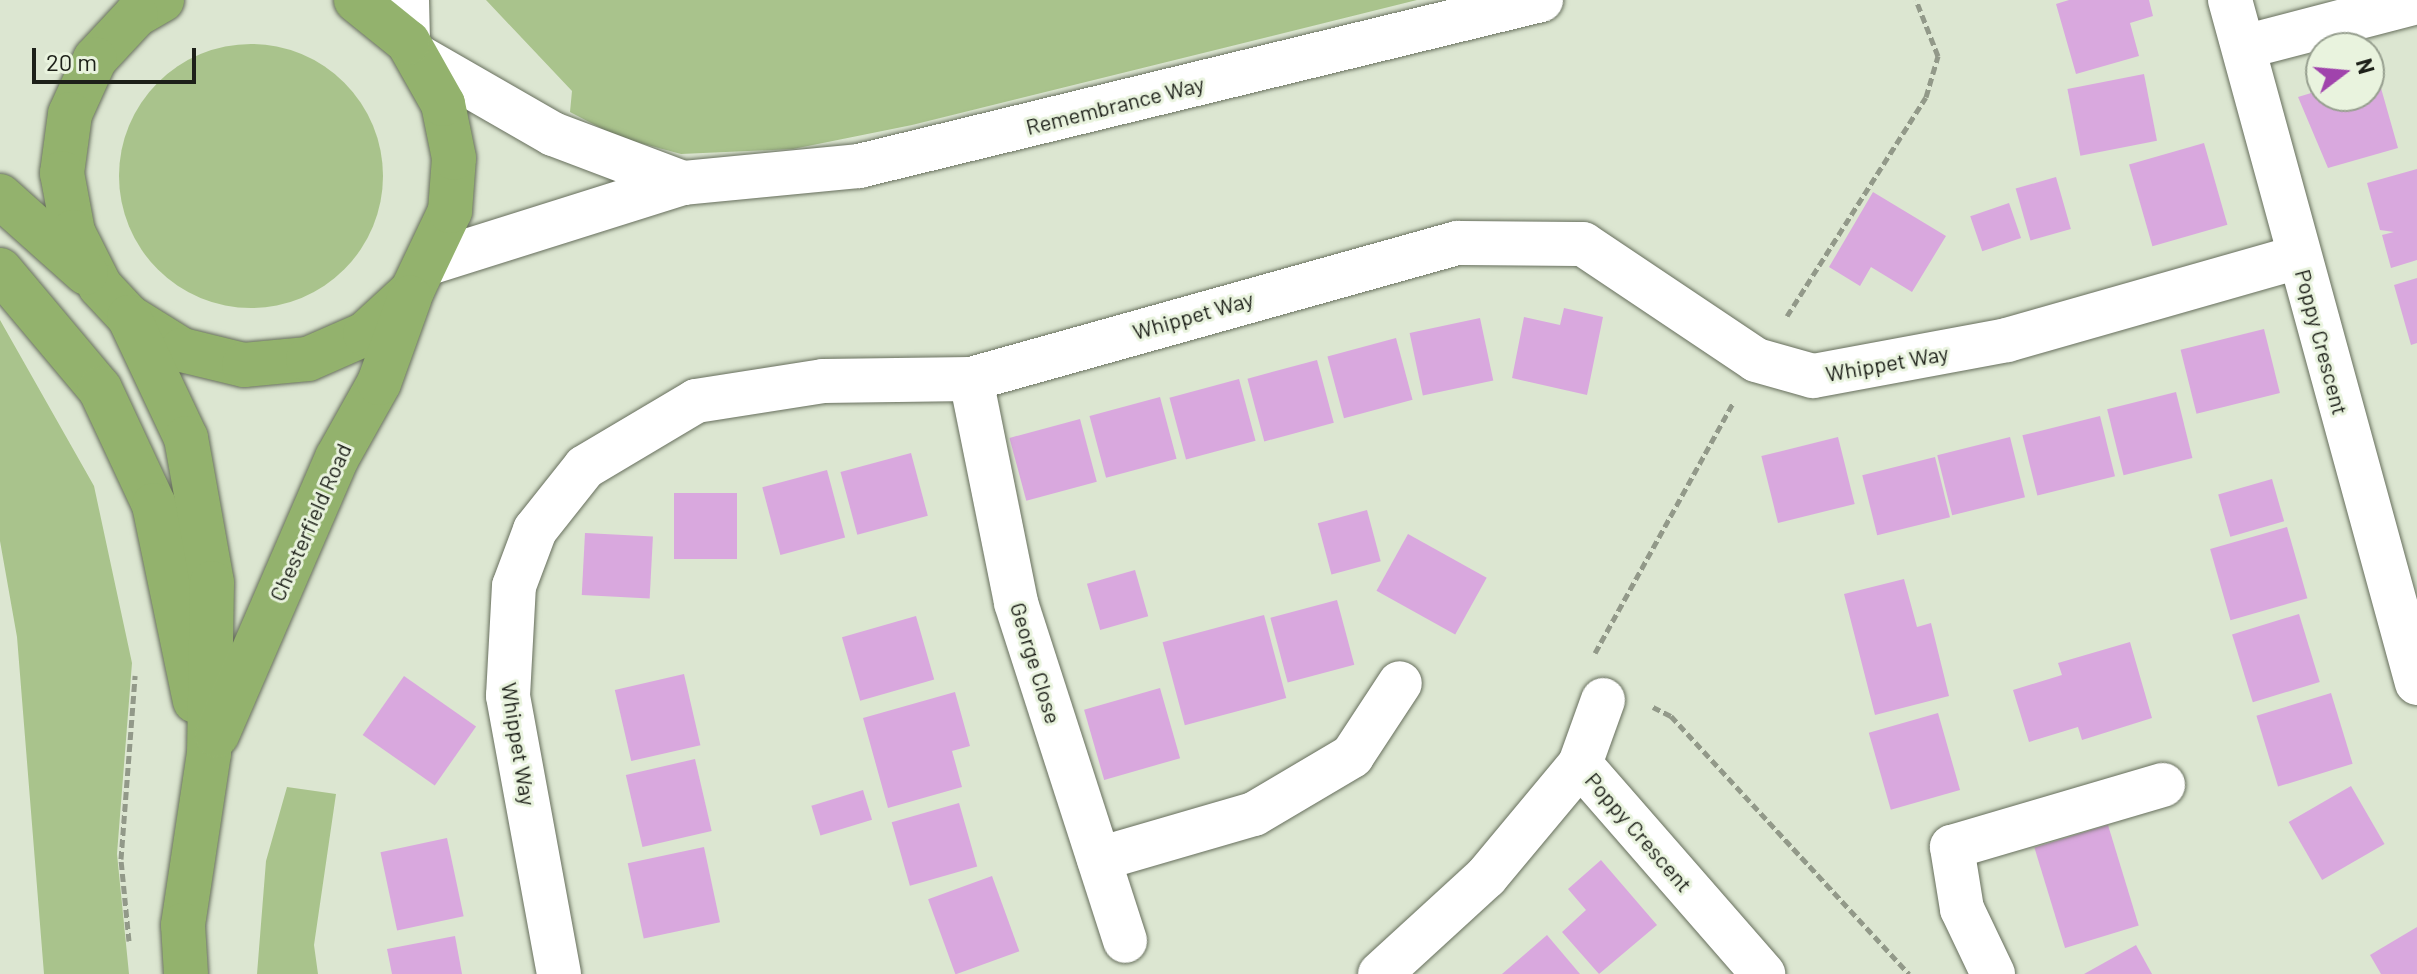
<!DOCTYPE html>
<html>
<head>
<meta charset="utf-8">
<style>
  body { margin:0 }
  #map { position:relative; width:2417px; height:974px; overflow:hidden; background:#dce6d1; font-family:Barlow,sans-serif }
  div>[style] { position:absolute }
  .green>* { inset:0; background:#a9c38c }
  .round { border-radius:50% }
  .building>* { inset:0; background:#d9a8de; transform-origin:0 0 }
  .path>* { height:5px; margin-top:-2.5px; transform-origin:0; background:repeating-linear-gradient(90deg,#929989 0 8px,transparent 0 12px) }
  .roads { filter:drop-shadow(0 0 2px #676f5d) drop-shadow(0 0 2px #676f5d) }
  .minor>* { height:44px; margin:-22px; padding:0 22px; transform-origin:22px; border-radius:22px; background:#fff }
  .highway>* { height:44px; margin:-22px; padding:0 22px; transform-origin:22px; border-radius:22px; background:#93b26d }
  span { translate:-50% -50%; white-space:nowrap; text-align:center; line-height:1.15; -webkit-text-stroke:6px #e9f3de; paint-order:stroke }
  .street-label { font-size:22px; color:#1d2019 }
  .north { position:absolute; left:2305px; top:32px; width:80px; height:80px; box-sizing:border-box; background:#e9f3de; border:2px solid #979f8f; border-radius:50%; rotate:74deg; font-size:22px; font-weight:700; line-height:32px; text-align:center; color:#1d2019 }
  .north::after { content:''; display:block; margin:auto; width:28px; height:36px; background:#a043ac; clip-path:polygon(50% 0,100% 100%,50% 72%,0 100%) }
  .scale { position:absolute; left:32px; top:48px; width:164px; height:36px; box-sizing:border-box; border:4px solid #1d2019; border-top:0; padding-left:10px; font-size:24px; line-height:28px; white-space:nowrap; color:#1d2019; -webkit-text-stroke:6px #e9f3de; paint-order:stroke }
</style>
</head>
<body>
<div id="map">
  <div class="green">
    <div style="clip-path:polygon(486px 0,1417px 0,912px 125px,793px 149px,681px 154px,618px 137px,570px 112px,572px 91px)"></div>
    <div class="round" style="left:119px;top:44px;width:264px;height:264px"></div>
    <div style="clip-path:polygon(0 320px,94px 486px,132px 663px,117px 854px,129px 974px,44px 974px,17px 637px,0 541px)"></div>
    <div style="clip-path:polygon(287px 787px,336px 794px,314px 945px,318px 974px,257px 974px,266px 861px)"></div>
  </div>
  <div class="building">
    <div style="clip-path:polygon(2069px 0,2149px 0,2153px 16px,2130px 23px,2139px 56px,2076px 74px,2056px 4px)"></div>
    <div style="left:2144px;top:74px;width:68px;height:78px;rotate:79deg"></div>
    <div style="clip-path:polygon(2377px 74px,2398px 148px,2328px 168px,2298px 97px,2321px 90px,2321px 96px,2369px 96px,2369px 76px)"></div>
    <div style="left:2204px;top:143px;width:85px;height:78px;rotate:74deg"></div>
    <div style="clip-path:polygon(2417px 169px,2417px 260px,2391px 268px,2382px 235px,2394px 232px,2380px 230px,2367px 183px)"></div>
    <div style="left:2056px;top:177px;width:54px;height:42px;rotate:74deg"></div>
    <div style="clip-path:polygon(1873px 192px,1946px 236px,1912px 292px,1871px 267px,1860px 286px,1829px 267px)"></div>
    <div style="left:2009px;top:203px;width:37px;height:41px;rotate:71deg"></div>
    <div style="clip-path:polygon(2417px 278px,2417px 343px,2411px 345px,2394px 285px)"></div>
    <div style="clip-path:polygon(1564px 308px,1603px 317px,1587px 395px,1512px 378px,1524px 317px,1560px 325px)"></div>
    <div style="left:1480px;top:318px;width:64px;height:72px;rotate:78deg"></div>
    <div style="left:2264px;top:329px;width:66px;height:86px;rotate:76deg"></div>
    <div style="left:1396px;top:338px;width:64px;height:71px;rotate:75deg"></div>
    <div style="left:1317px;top:360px;width:65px;height:72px;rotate:75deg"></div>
    <div style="left:1239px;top:379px;width:64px;height:72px;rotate:75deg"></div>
    <div style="left:2176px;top:392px;width:68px;height:71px;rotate:76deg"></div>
    <div style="left:1160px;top:397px;width:64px;height:73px;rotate:75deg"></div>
    <div style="left:2100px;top:416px;width:62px;height:80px;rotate:76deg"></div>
    <div style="left:1080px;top:419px;width:65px;height:73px;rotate:75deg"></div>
    <div style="left:1838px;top:437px;width:69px;height:79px;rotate:76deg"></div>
    <div style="left:2010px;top:437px;width:62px;height:75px;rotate:76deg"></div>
    <div style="left:911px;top:453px;width:65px;height:73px;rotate:75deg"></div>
    <div style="left:1935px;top:457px;width:62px;height:75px;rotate:76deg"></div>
    <div style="left:827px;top:470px;width:70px;height:67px;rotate:75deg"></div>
    <div style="left:2272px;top:479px;width:44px;height:56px;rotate:74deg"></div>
    <div style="left:674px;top:493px;width:63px;height:66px"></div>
    <div style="left:1367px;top:510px;width:53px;height:51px;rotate:75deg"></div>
    <div style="left:2287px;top:527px;width:74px;height:80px;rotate:74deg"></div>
    <div style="left:585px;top:533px;width:68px;height:62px;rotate:3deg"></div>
    <div style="left:1408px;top:534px;width:90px;height:65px;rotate:29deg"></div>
    <div style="left:1135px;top:570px;width:48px;height:50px;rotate:74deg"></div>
    <div style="clip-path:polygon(1904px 579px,1917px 627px,1931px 623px,1949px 696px,1875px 715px,1844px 594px)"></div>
    <div style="left:1337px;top:600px;width:67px;height:69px;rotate:75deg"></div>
    <div style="left:2299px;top:614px;width:71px;height:70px;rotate:73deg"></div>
    <div style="left:1264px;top:615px;width:86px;height:105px;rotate:75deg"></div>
    <div style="left:916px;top:616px;width:66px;height:77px;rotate:74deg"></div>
    <div style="clip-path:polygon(2130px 642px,2152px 718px,2082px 740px,2078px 727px,2029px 742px,2013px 690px,2062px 675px,2058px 663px)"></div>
    <div style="left:684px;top:674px;width:73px;height:71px;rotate:77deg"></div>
    <div style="left:404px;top:676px;width:88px;height:72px;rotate:35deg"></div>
    <div style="left:1160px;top:688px;width:73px;height:79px;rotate:74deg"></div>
    <div style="clip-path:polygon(955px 692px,970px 746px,952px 751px,962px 787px,888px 808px,863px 718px)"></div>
    <div style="left:2331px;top:693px;width:74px;height:78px;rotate:73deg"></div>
    <div style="left:1938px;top:713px;width:80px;height:72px;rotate:74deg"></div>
    <div style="left:695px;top:759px;width:74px;height:71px;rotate:77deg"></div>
    <div style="left:2351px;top:786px;width:67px;height:72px;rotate:60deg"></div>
    <div style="left:863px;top:790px;width:31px;height:54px;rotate:73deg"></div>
    <div style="left:959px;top:803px;width:66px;height:70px;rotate:74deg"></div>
    <div style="left:2108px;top:825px;width:105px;height:77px;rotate:73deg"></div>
    <div style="left:447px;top:838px;width:80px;height:68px;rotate:78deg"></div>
    <div style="left:704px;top:847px;width:77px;height:78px;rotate:78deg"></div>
    <div style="clip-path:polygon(1601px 860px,1657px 925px,1599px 974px,1562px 932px,1586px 910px,1568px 889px)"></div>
    <div style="left:992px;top:876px;width:80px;height:68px;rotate:70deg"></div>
    <div style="clip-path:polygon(2417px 927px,2417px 974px,2381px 974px,2370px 955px)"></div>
    <div style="clip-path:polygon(1547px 935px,1580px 974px,1502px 974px)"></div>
    <div style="clip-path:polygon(455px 936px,462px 974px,392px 974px,387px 949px)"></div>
    <div style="clip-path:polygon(2136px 945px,2152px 974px,2084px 974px)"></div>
  </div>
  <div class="path">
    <div style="left:1787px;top:316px;width:259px;rotate:-57.6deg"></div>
    <div style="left:1926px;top:97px;width:43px;rotate:-73.7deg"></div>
    <div style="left:1938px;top:56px;width:60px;rotate:-111.4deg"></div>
    <div style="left:1595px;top:653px;width:286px;rotate:-61.1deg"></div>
    <div style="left:1653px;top:707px;width:20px;rotate:27deg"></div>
    <div style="left:1671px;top:716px;width:351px;rotate:47.3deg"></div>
    <div style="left:129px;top:941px;width:82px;rotate:-95.6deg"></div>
    <div style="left:121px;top:859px;width:184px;rotate:-85.6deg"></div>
  </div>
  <div class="roads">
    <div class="minor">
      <div style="left:407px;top:0;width:42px;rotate:88.6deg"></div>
      <div style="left:2230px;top:0;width:708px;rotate:74.69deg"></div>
      <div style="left:2244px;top:47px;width:179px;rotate:-14.6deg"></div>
      <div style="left:419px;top:57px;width:155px;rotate:29.9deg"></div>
      <div style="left:553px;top:134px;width:139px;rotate:20.7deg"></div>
      <div style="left:432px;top:262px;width:263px;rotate:-17.5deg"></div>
      <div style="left:683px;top:183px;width:177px;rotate:-5.5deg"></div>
      <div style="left:859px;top:166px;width:702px;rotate:-13.68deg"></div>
      <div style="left:971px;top:379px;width:228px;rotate:78.6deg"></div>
      <div style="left:1016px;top:603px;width:355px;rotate:72.1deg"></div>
      <div style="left:1580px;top:764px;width:68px;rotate:-70.2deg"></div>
      <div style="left:1099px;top:859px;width:161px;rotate:-16.2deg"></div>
      <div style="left:1254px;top:814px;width:114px;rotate:-30.6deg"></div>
      <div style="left:1352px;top:756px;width:87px;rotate:-56.7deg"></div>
      <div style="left:559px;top:974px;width:283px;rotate:-100.4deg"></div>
      <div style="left:508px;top:696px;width:110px;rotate:-86.9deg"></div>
      <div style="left:514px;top:586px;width:60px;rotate:-69.4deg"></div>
      <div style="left:535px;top:530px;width:80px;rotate:-51.6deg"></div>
      <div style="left:585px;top:467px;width:129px;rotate:-30.7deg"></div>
      <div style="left:696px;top:401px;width:129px;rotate:-8.9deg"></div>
      <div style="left:823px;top:381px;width:148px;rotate:-0.8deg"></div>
      <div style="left:971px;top:379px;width:505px;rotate:-15.63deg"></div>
      <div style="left:1457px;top:243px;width:126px;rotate:0.5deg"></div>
      <div style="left:1583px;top:244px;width:208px;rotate:33.8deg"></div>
      <div style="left:1756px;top:360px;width:59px;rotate:15.7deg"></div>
      <div style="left:1813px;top:376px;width:197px;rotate:-10.5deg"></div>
      <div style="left:2007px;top:340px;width:303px;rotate:-15.9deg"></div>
      <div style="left:1380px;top:974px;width:144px;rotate:-42.5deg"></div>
      <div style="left:1486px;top:877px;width:147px;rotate:-50.2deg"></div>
      <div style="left:1580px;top:764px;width:279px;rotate:48.9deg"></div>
      <div style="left:1993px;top:974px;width:72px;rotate:-115.5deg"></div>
      <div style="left:1962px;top:909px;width:63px;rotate:-99.2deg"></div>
      <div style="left:1952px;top:847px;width:220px;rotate:-16.4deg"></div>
    </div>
    <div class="highway">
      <div style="left:162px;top:0;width:30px;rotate:150deg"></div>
      <div style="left:136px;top:15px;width:60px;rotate:133deg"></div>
      <div style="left:95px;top:59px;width:60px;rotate:114.4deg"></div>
      <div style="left:70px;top:114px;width:60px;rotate:97.7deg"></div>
      <div style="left:62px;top:173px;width:60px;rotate:79.4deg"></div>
      <div style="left:73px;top:232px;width:60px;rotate:63.4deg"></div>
      <div style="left:100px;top:286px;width:42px;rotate:46.9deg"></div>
      <div style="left:129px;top:317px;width:62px;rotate:31.9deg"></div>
      <div style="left:182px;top:350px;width:64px;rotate:13.6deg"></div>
      <div style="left:244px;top:365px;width:64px;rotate:-5.4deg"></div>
      <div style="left:308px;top:359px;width:62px;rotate:-23.7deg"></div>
      <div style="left:365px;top:334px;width:64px;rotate:-42.5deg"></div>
      <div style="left:412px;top:291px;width:89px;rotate:-64.6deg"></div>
      <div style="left:450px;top:211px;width:53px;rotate:-85.7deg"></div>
      <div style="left:454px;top:158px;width:55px;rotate:-101.5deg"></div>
      <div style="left:443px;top:104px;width:71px;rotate:-119.4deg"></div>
      <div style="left:408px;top:42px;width:67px;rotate:-141.1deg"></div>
      <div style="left:0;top:196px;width:115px;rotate:41.8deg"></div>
      <div style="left:0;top:270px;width:155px;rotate:50deg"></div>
      <div style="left:100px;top:389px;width:128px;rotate:65deg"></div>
      <div style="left:154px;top:505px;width:200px;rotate:78.2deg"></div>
      <div style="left:129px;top:317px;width:134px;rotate:64.8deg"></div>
      <div style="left:186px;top:438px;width:147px;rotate:79.8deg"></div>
      <div style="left:212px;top:583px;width:170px;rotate:91deg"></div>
      <div style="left:209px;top:753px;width:174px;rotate:98.6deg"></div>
      <div style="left:183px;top:925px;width:49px;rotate:86.5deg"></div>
      <div style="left:217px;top:735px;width:302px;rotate:-66.6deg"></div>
      <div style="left:337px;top:458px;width:86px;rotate:-60.8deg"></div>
      <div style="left:379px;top:383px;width:91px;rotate:-70.2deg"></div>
    </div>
  </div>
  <div class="street-label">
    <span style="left:1115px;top:105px;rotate:-14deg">Remembrance Way</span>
    <span style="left:1193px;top:315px;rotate:-16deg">Whippet Way</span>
    <span style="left:2322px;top:342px;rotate:75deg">Poppy Crescent</span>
    <span style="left:1887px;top:363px;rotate:-10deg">Whippet Way</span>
    <span style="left:310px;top:522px;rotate:-66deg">Chesterfield Road</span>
    <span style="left:1036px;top:663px;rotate:73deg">George Close</span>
    <span style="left:519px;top:744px;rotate:81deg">Whippet Way</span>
    <span style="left:1639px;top:832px;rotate:49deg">Poppy Crescent</span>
  </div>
  <div class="north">N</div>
  <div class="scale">20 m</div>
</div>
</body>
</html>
